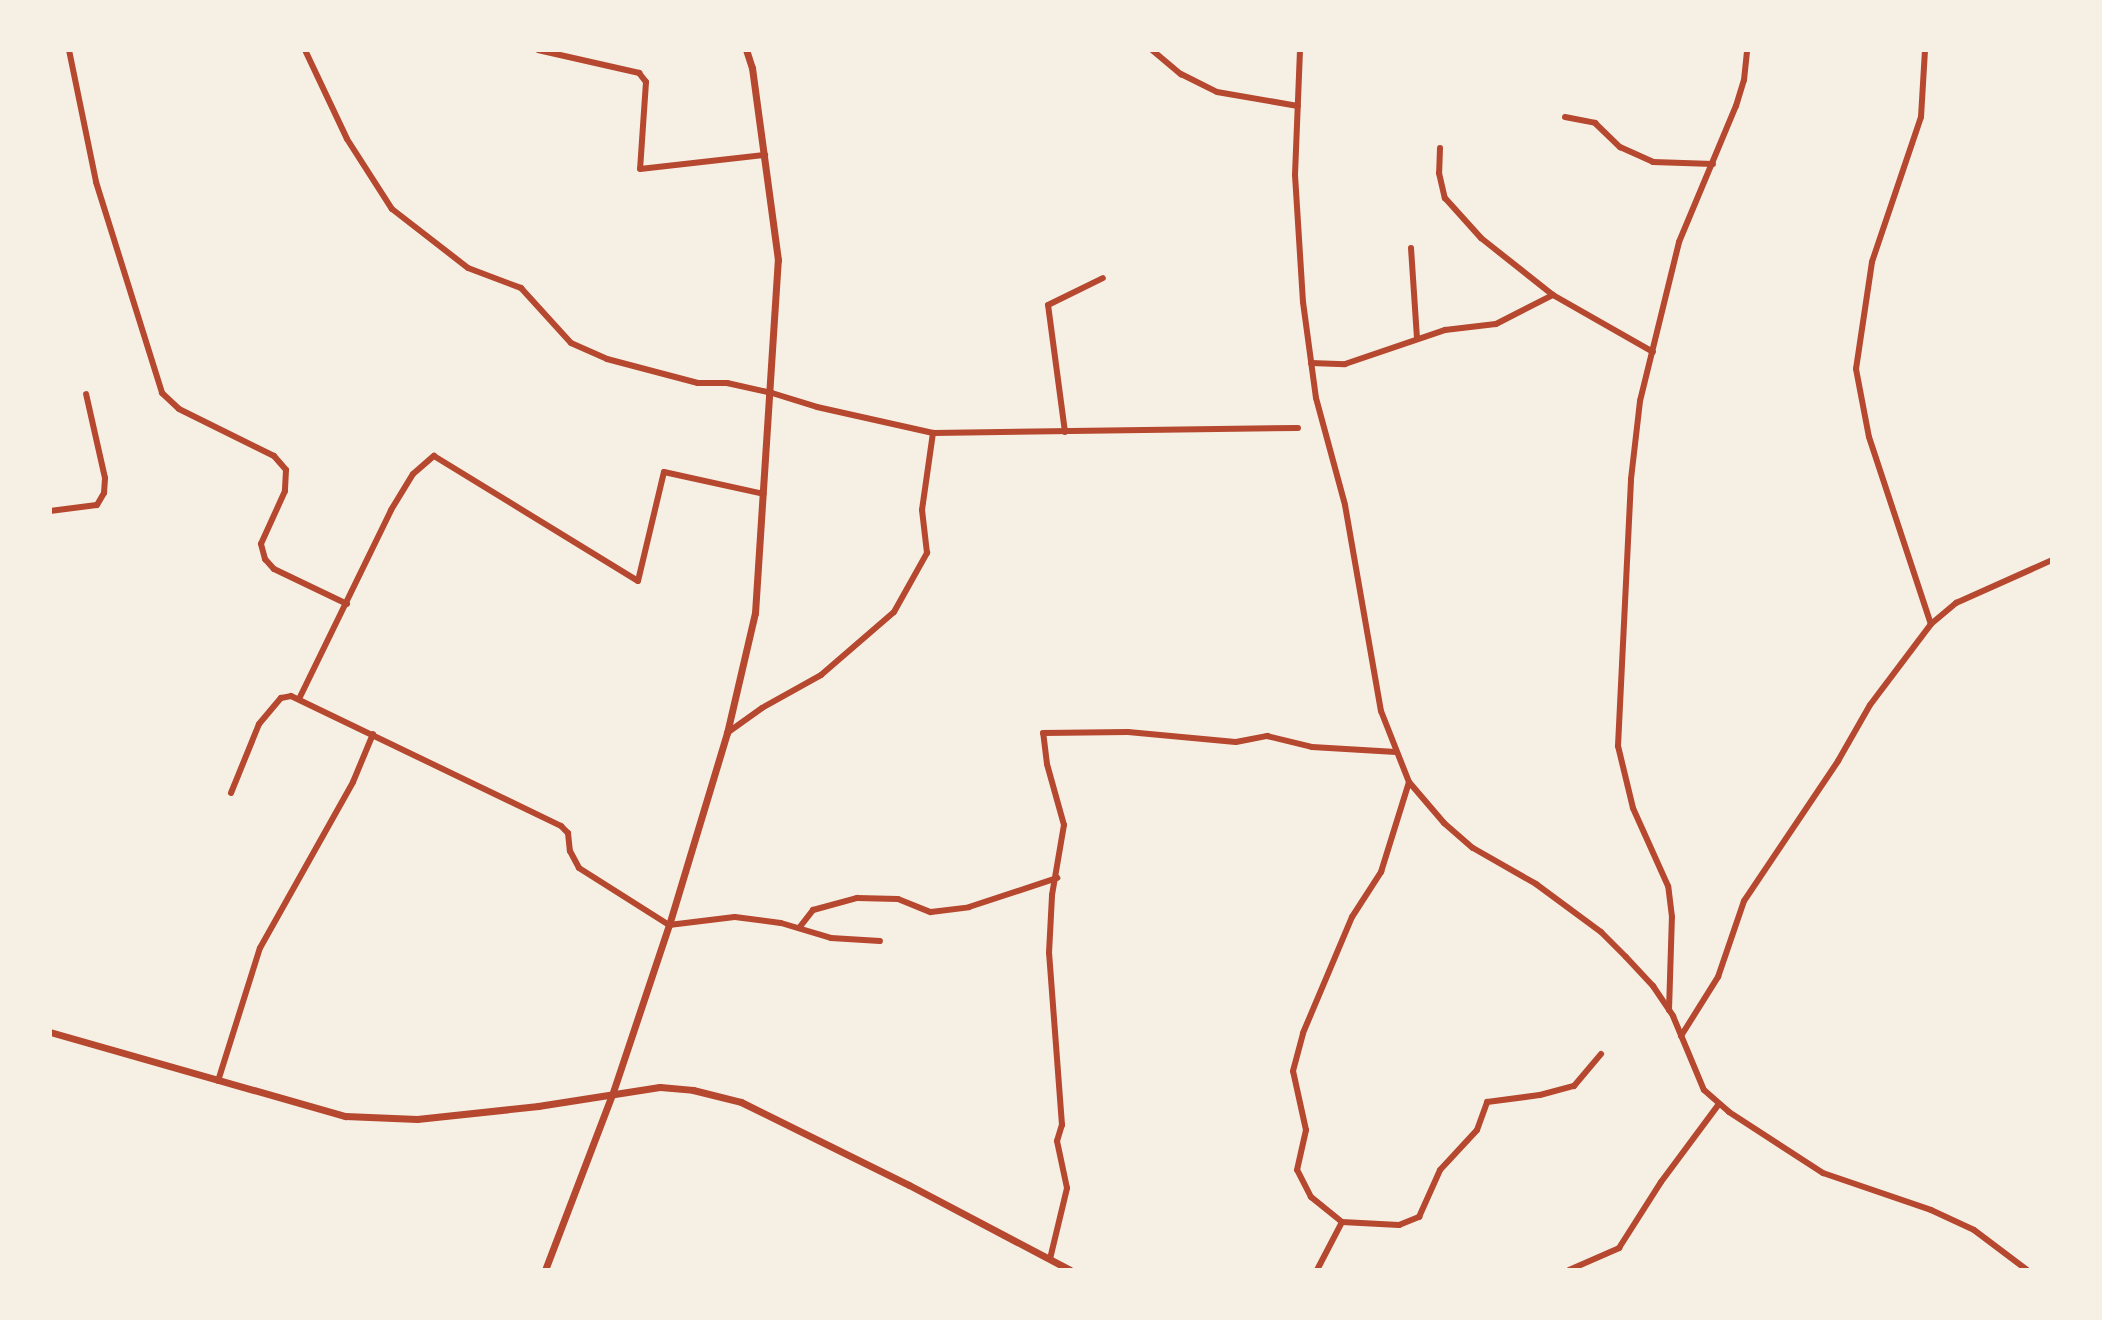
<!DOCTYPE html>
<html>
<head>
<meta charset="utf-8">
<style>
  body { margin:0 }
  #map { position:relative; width:2102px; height:1320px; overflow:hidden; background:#f6efe4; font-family:"Source Sans 3",sans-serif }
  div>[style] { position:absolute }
  .minor>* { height:6px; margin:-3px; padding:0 3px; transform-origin:3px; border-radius:3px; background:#b5482f }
  .tertiary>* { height:7px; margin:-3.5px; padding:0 3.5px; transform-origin:3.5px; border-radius:3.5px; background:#b5482f }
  span { translate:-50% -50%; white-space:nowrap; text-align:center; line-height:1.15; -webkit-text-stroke:7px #f6efe4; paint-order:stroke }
  .frame { position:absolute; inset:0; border:52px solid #f6efe4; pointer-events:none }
</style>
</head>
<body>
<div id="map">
  <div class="minor">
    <div style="left:69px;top:50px;width:135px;rotate:78.4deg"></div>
    <div style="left:96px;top:182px;width:221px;rotate:72.6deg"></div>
    <div style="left:162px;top:393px;width:23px;rotate:43deg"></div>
    <div style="left:179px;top:409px;width:106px;rotate:26.3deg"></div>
    <div style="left:274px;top:456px;width:18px;rotate:49deg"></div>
    <div style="left:286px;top:470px;width:21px;rotate:93deg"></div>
    <div style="left:285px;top:491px;width:58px;rotate:114.4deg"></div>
    <div style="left:261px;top:544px;width:16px;rotate:75deg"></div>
    <div style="left:265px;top:559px;width:13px;rotate:48deg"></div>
    <div style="left:274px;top:569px;width:81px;rotate:25.6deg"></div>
    <div style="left:305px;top:50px;width:98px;rotate:64.7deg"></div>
    <div style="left:347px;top:139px;width:83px;rotate:57.3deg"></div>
    <div style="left:392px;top:209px;width:96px;rotate:37.8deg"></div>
    <div style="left:468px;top:268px;width:57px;rotate:20.7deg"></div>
    <div style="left:521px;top:288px;width:74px;rotate:47.7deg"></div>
    <div style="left:571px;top:343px;width:39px;rotate:24deg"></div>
    <div style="left:607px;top:359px;width:94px;rotate:14.8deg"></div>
    <div style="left:698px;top:383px;width:29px"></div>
    <div style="left:727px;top:383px;width:46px;rotate:12.5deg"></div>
    <div style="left:772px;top:393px;width:47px;rotate:17.3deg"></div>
    <div style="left:817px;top:407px;width:119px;rotate:12.6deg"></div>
    <div style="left:933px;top:433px;width:365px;rotate:-0.8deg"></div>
    <div style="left:538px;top:50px;width:104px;rotate:12.8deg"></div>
    <div style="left:639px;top:73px;width:11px;rotate:52deg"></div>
    <div style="left:646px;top:82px;width:87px;rotate:93.9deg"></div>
    <div style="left:640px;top:169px;width:126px;rotate:-6.4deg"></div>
    <div style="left:1152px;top:50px;width:38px;rotate:40deg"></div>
    <div style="left:1181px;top:74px;width:40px;rotate:26.6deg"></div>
    <div style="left:1217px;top:92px;width:82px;rotate:9.8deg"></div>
    <div style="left:1300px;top:50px;width:125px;rotate:92.3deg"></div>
    <div style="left:1295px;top:175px;width:127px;rotate:86.4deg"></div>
    <div style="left:1303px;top:302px;width:97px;rotate:82.3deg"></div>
    <div style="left:1316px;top:398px;width:111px;rotate:74.8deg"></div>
    <div style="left:1345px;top:505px;width:209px;rotate:80.1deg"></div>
    <div style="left:1381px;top:711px;width:76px;rotate:68.5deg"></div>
    <div style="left:1409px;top:782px;width:54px;rotate:49.5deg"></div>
    <div style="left:1444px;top:823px;width:38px;rotate:41deg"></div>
    <div style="left:1473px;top:848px;width:73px;rotate:29.7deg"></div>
    <div style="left:1536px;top:884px;width:81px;rotate:36.4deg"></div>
    <div style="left:1601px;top:932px;width:35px;rotate:45deg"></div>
    <div style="left:1626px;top:957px;width:40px;rotate:47deg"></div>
    <div style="left:1653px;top:986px;width:36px;rotate:56deg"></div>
    <div style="left:1673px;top:1016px;width:80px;rotate:67.3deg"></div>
    <div style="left:1704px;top:1090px;width:33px;rotate:41deg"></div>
    <div style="left:1729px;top:1112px;width:112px;rotate:33deg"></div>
    <div style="left:1823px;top:1173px;width:114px;rotate:18.9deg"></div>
    <div style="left:1931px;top:1210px;width:47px;rotate:24.9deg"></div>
    <div style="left:1974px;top:1230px;width:66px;rotate:37deg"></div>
    <div style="left:1925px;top:50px;width:67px;rotate:93.4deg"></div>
    <div style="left:1921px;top:117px;width:153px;rotate:108.7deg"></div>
    <div style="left:1872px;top:262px;width:108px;rotate:98.5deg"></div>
    <div style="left:1856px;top:369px;width:69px;rotate:79.2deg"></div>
    <div style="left:1869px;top:437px;width:197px;rotate:71.7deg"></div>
    <div style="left:1565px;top:117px;width:31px;rotate:11deg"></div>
    <div style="left:1595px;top:123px;width:35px;rotate:44deg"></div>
    <div style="left:1620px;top:147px;width:36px;rotate:24deg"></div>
    <div style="left:1653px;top:162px;width:60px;rotate:1.9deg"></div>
    <div style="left:1440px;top:148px;width:25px;rotate:92deg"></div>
    <div style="left:1439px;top:173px;width:26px;rotate:77deg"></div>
    <div style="left:1445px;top:198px;width:54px;rotate:48deg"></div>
    <div style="left:1481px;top:238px;width:92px;rotate:38.4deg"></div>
    <div style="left:1411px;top:248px;width:91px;rotate:86.2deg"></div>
    <div style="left:1311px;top:363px;width:34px;rotate:2deg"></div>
    <div style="left:1345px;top:364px;width:106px;rotate:-18.8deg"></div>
    <div style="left:1445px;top:330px;width:51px;rotate:-6.7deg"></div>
    <div style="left:1496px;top:324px;width:64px;rotate:-27deg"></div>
    <div style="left:1553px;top:295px;width:115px;rotate:29.7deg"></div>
    <div style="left:1065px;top:432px;width:128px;rotate:-97.6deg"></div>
    <div style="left:1048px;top:305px;width:61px;rotate:-26.1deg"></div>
    <div style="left:50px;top:511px;width:47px;rotate:-7.3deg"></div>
    <div style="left:97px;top:505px;width:14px;rotate:-60deg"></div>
    <div style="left:104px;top:493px;width:15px;rotate:-86deg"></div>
    <div style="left:105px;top:478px;width:86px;rotate:-102.7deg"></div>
    <div style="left:299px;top:699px;width:210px;rotate:-64deg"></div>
    <div style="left:391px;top:510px;width:42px;rotate:-58.6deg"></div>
    <div style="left:413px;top:474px;width:28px;rotate:-41deg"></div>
    <div style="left:434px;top:456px;width:239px;rotate:31.5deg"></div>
    <div style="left:638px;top:581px;width:112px;rotate:-76.6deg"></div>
    <div style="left:664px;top:472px;width:102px;rotate:12.4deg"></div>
    <div style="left:727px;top:733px;width:43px;rotate:-35.5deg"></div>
    <div style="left:762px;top:708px;width:68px;rotate:-29.2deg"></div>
    <div style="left:821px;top:675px;width:96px;rotate:-40.8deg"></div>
    <div style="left:894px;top:612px;width:68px;rotate:-60.8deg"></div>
    <div style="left:927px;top:553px;width:43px;rotate:-96.6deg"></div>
    <div style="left:922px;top:510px;width:78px;rotate:-81.9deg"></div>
    <div style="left:231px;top:793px;width:74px;rotate:-67.9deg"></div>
    <div style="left:259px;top:724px;width:34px;rotate:-50deg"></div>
    <div style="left:281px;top:698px;width:10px;rotate:-11deg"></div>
    <div style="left:291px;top:696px;width:300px;rotate:25.7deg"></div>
    <div style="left:561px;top:826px;width:10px;rotate:45deg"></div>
    <div style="left:568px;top:833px;width:18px;rotate:84deg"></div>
    <div style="left:570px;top:851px;width:19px;rotate:62deg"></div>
    <div style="left:579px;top:868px;width:107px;rotate:32.3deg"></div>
    <div style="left:669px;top:925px;width:66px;rotate:-6.9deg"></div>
    <div style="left:735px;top:917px;width:46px;rotate:7.4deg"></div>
    <div style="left:781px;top:923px;width:52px;rotate:16.7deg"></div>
    <div style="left:831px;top:938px;width:49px;rotate:3.5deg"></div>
    <div style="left:799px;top:928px;width:23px;rotate:-52deg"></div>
    <div style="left:813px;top:910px;width:46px;rotate:-15.3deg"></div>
    <div style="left:857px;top:898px;width:41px;rotate:1.4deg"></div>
    <div style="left:898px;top:899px;width:35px;rotate:22deg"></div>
    <div style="left:931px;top:912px;width:38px;rotate:-7deg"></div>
    <div style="left:969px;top:907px;width:93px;rotate:-18.2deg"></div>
    <div style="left:1669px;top:1010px;width:93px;rotate:-88.2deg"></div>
    <div style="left:1672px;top:917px;width:31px;rotate:-97deg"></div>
    <div style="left:1668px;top:886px;width:85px;rotate:-114.2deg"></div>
    <div style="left:1633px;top:808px;width:64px;rotate:-103.6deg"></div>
    <div style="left:1618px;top:746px;width:267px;rotate:-87.2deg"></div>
    <div style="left:1631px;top:479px;width:79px;rotate:-83.4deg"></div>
    <div style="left:1640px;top:401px;width:164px;rotate:-76.2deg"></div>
    <div style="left:1679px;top:242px;width:147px;rotate:-67.3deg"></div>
    <div style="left:1736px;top:106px;width:27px;rotate:-73deg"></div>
    <div style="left:1744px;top:80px;width:30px;rotate:-84deg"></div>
    <div style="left:1681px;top:1036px;width:70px;rotate:-57.9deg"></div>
    <div style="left:1718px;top:977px;width:80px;rotate:-71.1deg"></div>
    <div style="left:1744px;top:901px;width:169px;rotate:-56.1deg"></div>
    <div style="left:1838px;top:761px;width:64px;rotate:-60.3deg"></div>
    <div style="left:1870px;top:705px;width:101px;rotate:-53deg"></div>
    <div style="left:1931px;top:624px;width:33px;rotate:-40deg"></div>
    <div style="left:1956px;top:603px;width:105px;rotate:-24.1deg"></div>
    <div style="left:218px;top:1081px;width:139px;rotate:-72.5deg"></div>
    <div style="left:260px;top:948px;width:190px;rotate:-60.7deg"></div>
    <div style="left:353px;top:782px;width:52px;rotate:-67.4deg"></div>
    <div style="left:1342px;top:1222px;width:40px;rotate:-141deg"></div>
    <div style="left:1311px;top:1197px;width:30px;rotate:-117deg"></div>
    <div style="left:1297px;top:1170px;width:41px;rotate:-77.3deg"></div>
    <div style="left:1306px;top:1130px;width:60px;rotate:-102.4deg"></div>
    <div style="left:1293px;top:1071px;width:39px;rotate:-75deg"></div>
    <div style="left:1303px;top:1033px;width:126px;rotate:-67.1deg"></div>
    <div style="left:1352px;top:917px;width:54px;rotate:-57.2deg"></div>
    <div style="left:1381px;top:872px;width:94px;rotate:-72.7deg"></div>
    <div style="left:1050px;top:1259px;width:73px;rotate:-76.5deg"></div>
    <div style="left:1067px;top:1188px;width:48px;rotate:-102deg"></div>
    <div style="left:1057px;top:1141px;width:17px;rotate:-73deg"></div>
    <div style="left:1062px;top:1125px;width:172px;rotate:-94.3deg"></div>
    <div style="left:1049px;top:953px;width:58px;rotate:-87deg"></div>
    <div style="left:1052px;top:895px;width:71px;rotate:-80.3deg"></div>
    <div style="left:1064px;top:825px;width:63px;rotate:-105.6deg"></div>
    <div style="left:1047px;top:764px;width:31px;rotate:-97deg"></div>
    <div style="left:1043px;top:733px;width:85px;rotate:-0.7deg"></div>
    <div style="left:1128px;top:732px;width:108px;rotate:5.3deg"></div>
    <div style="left:1236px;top:742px;width:32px;rotate:-11deg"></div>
    <div style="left:1267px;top:736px;width:46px;rotate:13.7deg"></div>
    <div style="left:1312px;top:747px;width:84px;rotate:3.4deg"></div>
    <div style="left:1317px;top:1270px;width:54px;rotate:-62.5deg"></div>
    <div style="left:1342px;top:1222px;width:57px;rotate:3deg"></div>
    <div style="left:1399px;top:1225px;width:22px;rotate:-22deg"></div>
    <div style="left:1419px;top:1217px;width:51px;rotate:-65.9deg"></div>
    <div style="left:1440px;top:1170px;width:54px;rotate:-47.2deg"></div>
    <div style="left:1477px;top:1130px;width:30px;rotate:-70deg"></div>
    <div style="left:1487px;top:1102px;width:53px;rotate:-7.5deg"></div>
    <div style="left:1540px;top:1095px;width:35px;rotate:-15deg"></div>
    <div style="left:1574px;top:1086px;width:42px;rotate:-49.8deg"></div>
    <div style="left:1569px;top:1270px;width:55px;rotate:-23.7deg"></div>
    <div style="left:1619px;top:1248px;width:78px;rotate:-57.5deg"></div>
    <div style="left:1661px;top:1182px;width:97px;rotate:-53.4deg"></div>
  </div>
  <div class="tertiary">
    <div style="left:50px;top:1032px;width:307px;rotate:15.9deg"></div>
    <div style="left:345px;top:1116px;width:72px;rotate:2.4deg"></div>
    <div style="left:417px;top:1119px;width:122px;rotate:-6.1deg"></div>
    <div style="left:538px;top:1106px;width:123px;rotate:-8.9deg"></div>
    <div style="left:660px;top:1087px;width:33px;rotate:5deg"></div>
    <div style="left:693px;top:1090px;width:49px;rotate:14deg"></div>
    <div style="left:741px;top:1102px;width:187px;rotate:26.3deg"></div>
    <div style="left:909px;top:1185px;width:182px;rotate:27.8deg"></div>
    <div style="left:545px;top:1270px;width:187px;rotate:-69.1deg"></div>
    <div style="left:612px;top:1095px;width:179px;rotate:-71.5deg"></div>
    <div style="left:669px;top:925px;width:201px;rotate:-73.2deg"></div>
    <div style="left:727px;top:733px;width:123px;rotate:-76.9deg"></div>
    <div style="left:755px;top:613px;width:354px;rotate:-86.3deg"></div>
    <div style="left:778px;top:260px;width:194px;rotate:-97.7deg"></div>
    <div style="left:752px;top:68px;width:19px;rotate:-108deg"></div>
  </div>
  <div class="frame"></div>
</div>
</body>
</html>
